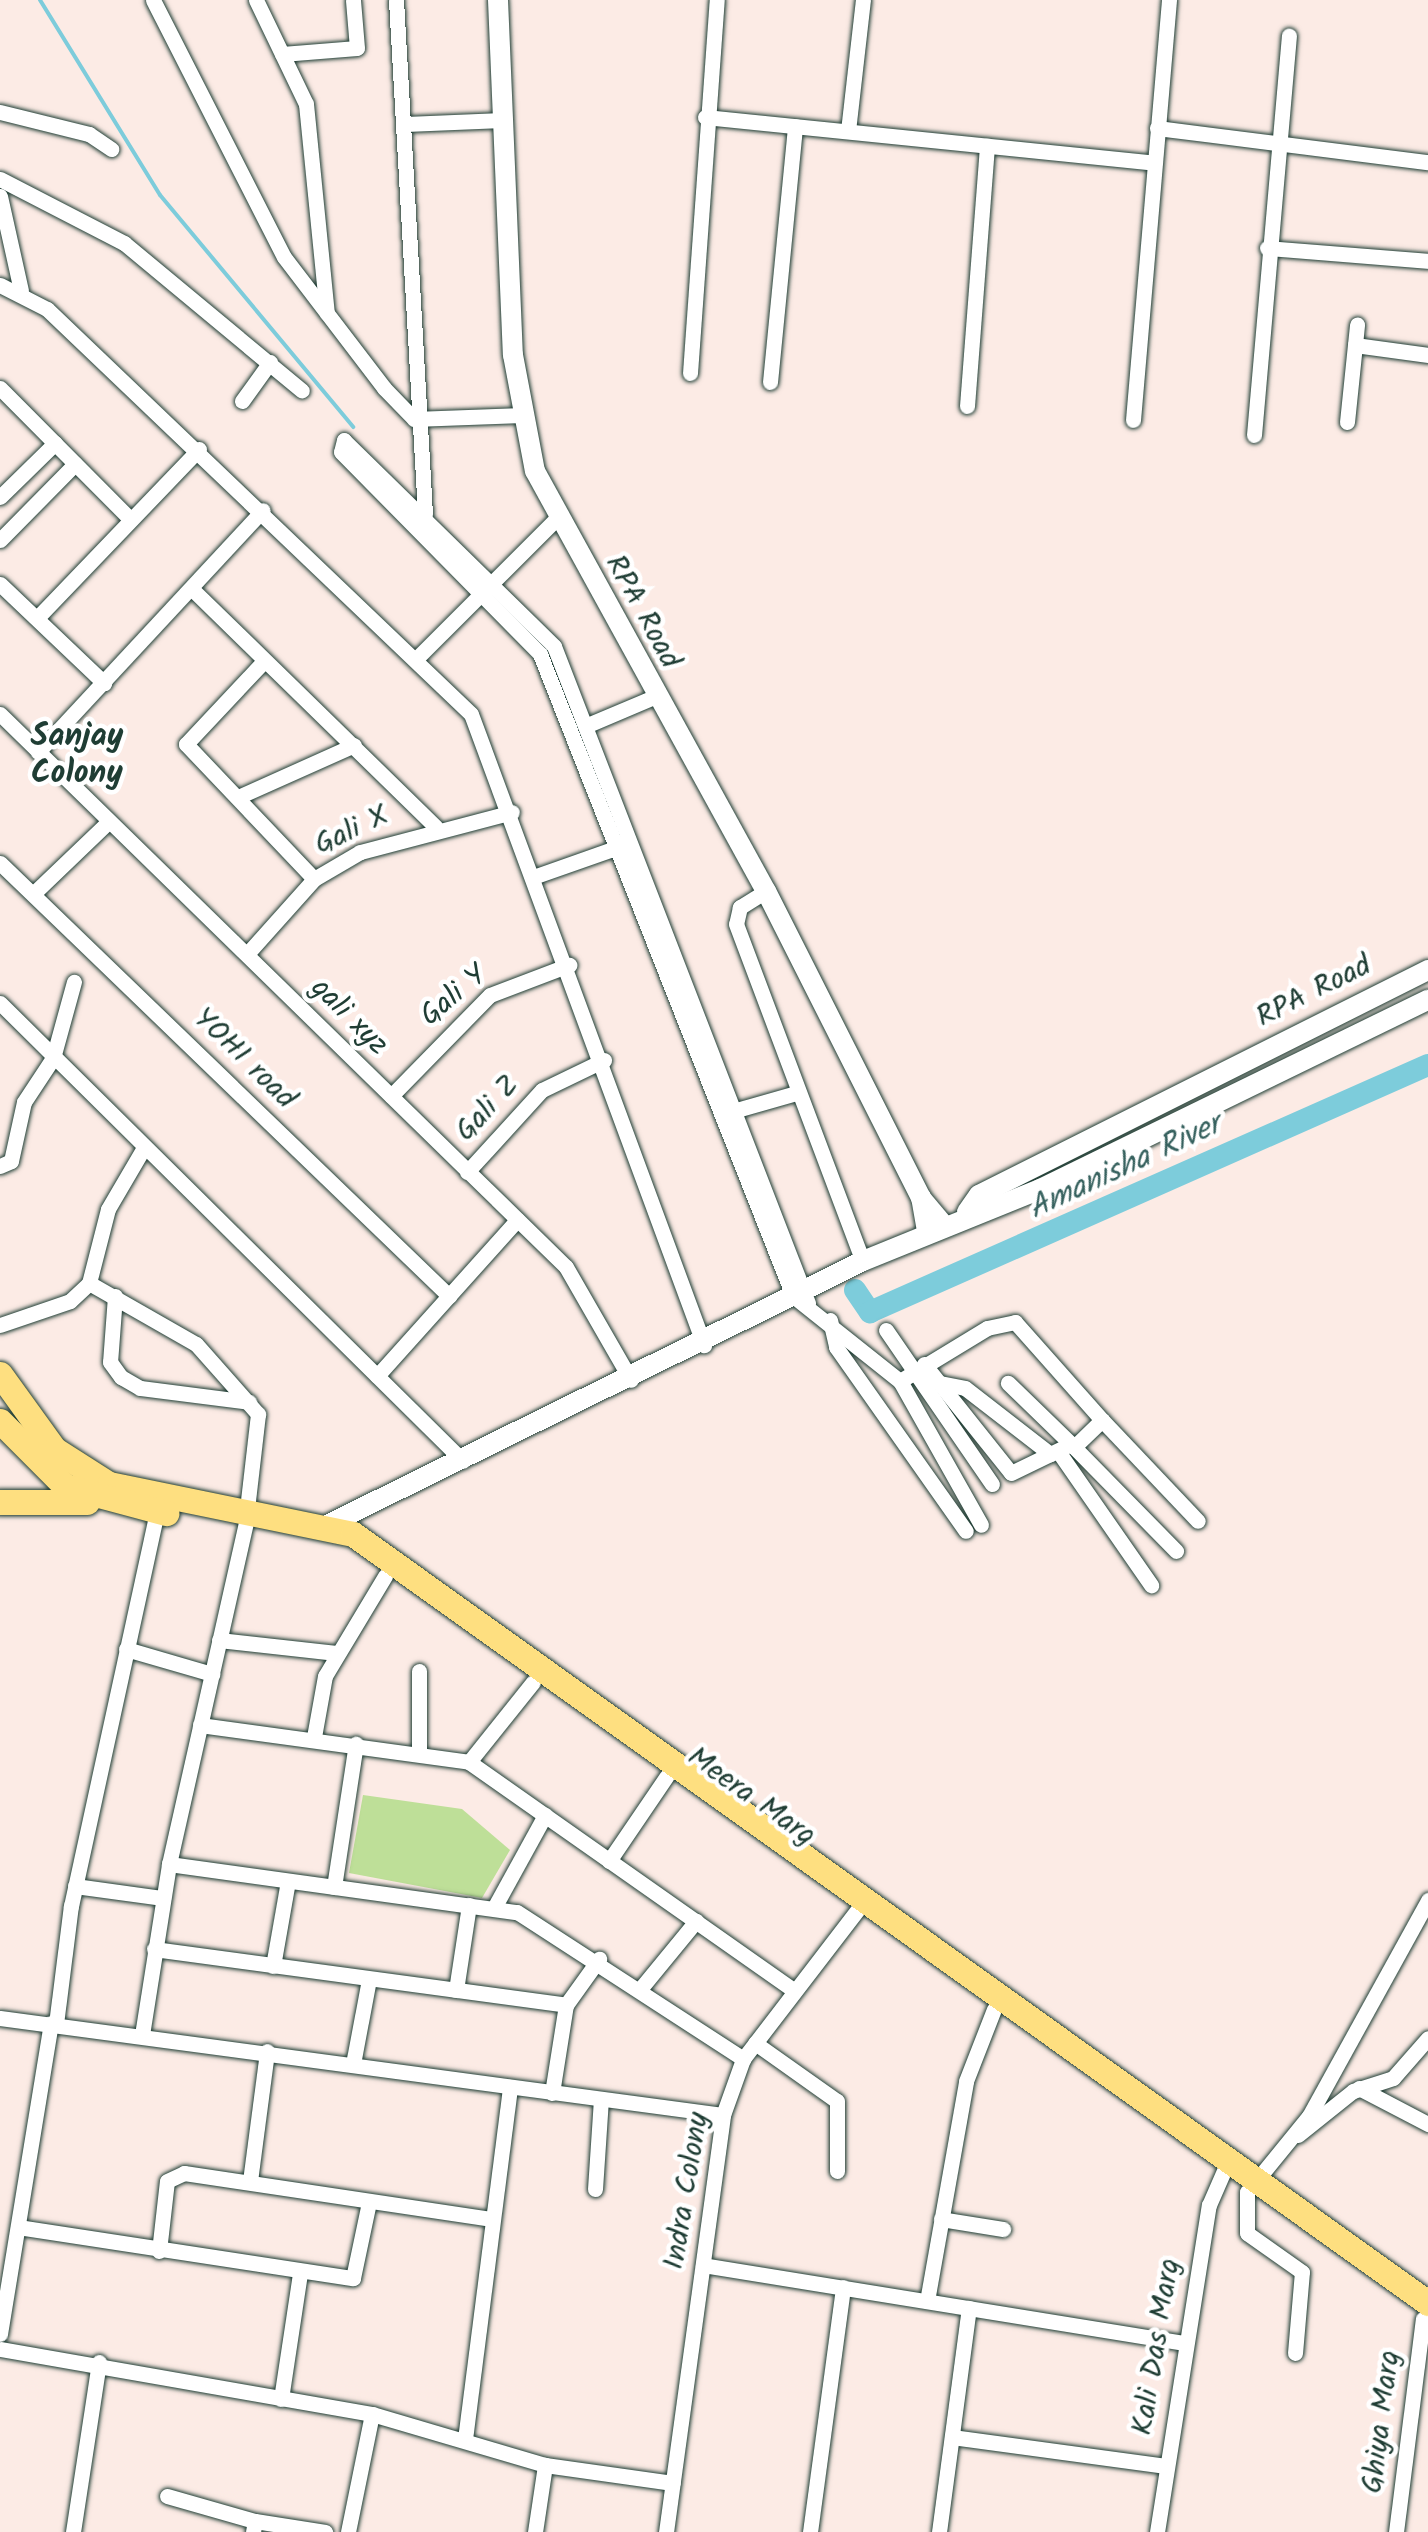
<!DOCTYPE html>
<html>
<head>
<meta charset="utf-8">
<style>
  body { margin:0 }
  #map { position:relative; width:1428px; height:2532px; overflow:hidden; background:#fcebe5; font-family:Kalam,sans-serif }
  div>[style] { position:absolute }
  .green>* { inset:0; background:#bedf98 }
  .stream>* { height:4px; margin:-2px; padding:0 2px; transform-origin:2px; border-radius:2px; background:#7dccdb }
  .river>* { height:22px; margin:-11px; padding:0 11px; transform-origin:11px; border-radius:11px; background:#7dccdb }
  .roads { filter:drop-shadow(0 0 2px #1f3d34) drop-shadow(0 0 2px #1f3d34) }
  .minor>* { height:15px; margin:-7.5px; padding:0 7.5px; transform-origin:7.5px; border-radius:7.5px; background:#fff }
  .tertiary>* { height:20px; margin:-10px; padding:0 10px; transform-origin:10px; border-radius:10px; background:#fff }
  .primary>* { height:25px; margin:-12.5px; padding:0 12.5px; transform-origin:12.5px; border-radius:12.5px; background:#fedf80 }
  span { translate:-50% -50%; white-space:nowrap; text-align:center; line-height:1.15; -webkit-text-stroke:9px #fff; paint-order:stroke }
  .street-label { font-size:30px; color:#1f3d34 }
  .neighbourhood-label { font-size:32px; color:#1f3d34; font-weight:700 }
  .water-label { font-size:32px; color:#36615e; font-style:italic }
</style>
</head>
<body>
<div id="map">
  <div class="green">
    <div style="clip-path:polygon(363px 1795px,462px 1809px,510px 1850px,482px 1898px,349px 1873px)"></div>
  </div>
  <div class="stream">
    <div style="left:40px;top:0;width:229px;rotate:58.4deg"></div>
    <div style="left:160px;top:195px;width:302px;rotate:50.2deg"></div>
  </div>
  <div class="river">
    <div style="left:855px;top:1290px;width:27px;rotate:56deg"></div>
    <div style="left:870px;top:1312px;width:610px;rotate:-23.88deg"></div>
  </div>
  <div class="roads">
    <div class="minor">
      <div style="left:153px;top:0;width:288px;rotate:63deg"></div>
      <div style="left:284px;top:257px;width:165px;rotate:52.6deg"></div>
      <div style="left:384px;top:388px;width:43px;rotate:45.9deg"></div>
      <div style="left:414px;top:419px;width:108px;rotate:-2.1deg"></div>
      <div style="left:256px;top:0;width:115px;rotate:64.3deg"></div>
      <div style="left:306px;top:104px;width:210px;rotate:84.3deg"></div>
      <div style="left:396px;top:0;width:515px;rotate:86.77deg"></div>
      <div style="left:282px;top:54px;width:75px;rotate:-4.6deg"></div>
      <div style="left:357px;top:48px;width:48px;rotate:-94.8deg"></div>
      <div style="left:0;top:112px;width:92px;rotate:13.9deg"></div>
      <div style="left:89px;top:134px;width:27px;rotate:34deg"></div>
      <div style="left:705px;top:117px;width:452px;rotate:5.8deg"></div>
      <div style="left:407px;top:124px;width:94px;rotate:-2.4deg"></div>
      <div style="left:1157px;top:128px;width:273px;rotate:7.2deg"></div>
      <div style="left:848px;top:131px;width:132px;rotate:-83.5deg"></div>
      <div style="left:0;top:179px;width:140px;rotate:27.3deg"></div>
      <div style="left:124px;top:243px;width:231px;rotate:39.7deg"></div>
      <div style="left:0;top:196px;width:97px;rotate:77.5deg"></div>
      <div style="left:1267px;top:248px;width:162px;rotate:4.6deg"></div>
      <div style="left:0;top:285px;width:53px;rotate:27.1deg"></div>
      <div style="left:47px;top:309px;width:586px;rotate:43.69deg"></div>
      <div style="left:471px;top:714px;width:673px;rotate:69.73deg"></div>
      <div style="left:1355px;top:345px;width:74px;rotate:7.8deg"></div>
      <div style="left:690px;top:373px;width:374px;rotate:-85.9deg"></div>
      <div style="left:770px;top:382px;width:257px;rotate:-84.4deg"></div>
      <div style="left:0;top:388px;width:185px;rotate:45.2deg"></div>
      <div style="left:242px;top:401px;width:48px;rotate:-54.3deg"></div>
      <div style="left:967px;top:406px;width:261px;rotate:-85.6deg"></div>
      <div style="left:1133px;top:420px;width:422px;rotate:-85.1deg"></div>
      <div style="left:1347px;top:422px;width:98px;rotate:-84.1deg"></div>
      <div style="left:1254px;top:435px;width:401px;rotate:-85deg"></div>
      <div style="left:0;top:497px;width:77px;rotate:-44.5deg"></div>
      <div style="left:0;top:540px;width:107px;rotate:-45.4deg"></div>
      <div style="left:0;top:584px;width:144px;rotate:43.6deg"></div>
      <div style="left:193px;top:590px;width:339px;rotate:44.3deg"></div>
      <div style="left:37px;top:618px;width:234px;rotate:-46.2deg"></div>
      <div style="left:417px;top:658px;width:197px;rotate:-45deg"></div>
      <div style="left:264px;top:661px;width:114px;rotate:133.2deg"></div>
      <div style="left:186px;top:744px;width:186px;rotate:46.5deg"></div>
      <div style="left:0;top:714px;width:791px;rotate:44.33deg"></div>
      <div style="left:566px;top:1267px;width:130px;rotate:60.1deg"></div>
      <div style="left:590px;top:724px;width:69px;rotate:-22.9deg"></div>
      <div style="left:38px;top:752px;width:330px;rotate:-47.1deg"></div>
      <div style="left:238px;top:797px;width:127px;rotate:-24.1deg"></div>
      <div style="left:0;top:863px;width:624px;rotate:43.96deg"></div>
      <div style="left:536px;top:876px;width:96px;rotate:-19.4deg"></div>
      <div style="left:766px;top:891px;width:31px;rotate:148deg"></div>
      <div style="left:740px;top:907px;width:17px;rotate:103deg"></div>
      <div style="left:736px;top:924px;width:360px;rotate:69.4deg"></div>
      <div style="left:33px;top:894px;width:105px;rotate:-43.8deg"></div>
      <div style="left:247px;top:954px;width:101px;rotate:-48.2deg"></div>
      <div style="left:314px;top:879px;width:53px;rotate:-30.4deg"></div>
      <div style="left:360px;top:852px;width:157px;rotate:-14.7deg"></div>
      <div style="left:0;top:1003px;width:651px;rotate:44.69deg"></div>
      <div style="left:391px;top:1096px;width:141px;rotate:-45.6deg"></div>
      <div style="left:490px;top:995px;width:85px;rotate:-20.8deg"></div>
      <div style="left:726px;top:1113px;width:73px;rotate:-15.9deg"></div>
      <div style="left:0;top:1166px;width:12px;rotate:-24deg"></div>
      <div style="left:11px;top:1161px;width:60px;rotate:-77.6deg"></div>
      <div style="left:24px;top:1102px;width:53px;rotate:-56.6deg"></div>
      <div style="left:53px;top:1058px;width:79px;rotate:-74.6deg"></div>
      <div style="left:467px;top:1172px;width:111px;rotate:-47.6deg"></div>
      <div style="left:542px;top:1090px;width:69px;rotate:-25.8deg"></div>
      <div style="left:89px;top:1283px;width:123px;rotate:29.7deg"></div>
      <div style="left:196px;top:1344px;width:94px;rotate:48.5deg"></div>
      <div style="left:258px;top:1414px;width:96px;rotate:96.6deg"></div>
      <div style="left:115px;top:1296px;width:66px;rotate:94.3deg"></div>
      <div style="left:110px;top:1362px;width:19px;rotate:54deg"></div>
      <div style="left:121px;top:1377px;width:22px;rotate:30deg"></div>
      <div style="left:140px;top:1388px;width:110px;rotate:7.3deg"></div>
      <div style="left:808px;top:1303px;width:704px;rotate:-111.14deg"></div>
      <div style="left:554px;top:646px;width:294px;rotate:-135.6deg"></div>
      <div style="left:344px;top:440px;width:12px;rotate:104deg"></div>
      <div style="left:341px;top:452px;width:284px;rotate:45.4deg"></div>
      <div style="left:540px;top:654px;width:690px;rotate:68.49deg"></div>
      <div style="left:793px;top:1296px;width:137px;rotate:38.5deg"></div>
      <div style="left:900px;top:1381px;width:165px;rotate:60.6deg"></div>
      <div style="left:830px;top:1320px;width:28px;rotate:77deg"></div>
      <div style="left:836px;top:1347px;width:225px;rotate:54.8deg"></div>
      <div style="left:0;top:1325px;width:74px;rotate:-18.9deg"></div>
      <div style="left:70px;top:1301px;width:26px;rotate:-43deg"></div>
      <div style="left:89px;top:1283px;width:76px;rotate:-75.6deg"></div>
      <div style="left:108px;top:1209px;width:69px;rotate:-59.7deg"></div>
      <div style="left:886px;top:1330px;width:187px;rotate:55.5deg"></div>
      <div style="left:924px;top:1364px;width:139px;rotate:51.4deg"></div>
      <div style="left:1011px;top:1473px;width:67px;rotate:-25.8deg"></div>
      <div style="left:1071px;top:1444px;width:88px;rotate:-135.9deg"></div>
      <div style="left:377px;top:1376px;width:210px;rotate:-48.1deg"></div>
      <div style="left:900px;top:1381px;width:102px;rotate:-31.3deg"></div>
      <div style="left:987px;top:1328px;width:29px;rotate:-12deg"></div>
      <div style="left:1015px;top:1322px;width:131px;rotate:48.4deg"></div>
      <div style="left:1102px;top:1420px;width:39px;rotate:136deg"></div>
      <div style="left:940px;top:1383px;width:25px;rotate:11deg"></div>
      <div style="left:965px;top:1388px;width:108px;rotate:37.8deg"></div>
      <div style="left:1102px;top:1420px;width:139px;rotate:46.5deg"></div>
      <div style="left:1071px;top:1444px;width:150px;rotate:45.5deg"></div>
      <div style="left:1060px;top:1454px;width:160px;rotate:55.2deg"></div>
      <div style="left:219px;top:1640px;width:118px;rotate:6.3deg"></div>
      <div style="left:126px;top:1649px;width:90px;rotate:16.2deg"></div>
      <div style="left:419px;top:1671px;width:83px;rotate:90deg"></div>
      <div style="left:200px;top:1725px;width:272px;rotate:7.8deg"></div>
      <div style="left:469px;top:1762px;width:398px;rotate:35.1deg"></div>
      <div style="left:314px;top:1737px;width:62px;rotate:-79.8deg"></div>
      <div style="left:325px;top:1676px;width:117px;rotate:-59deg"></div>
      <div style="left:469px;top:1762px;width:102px;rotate:-51.3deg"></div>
      <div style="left:609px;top:1861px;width:102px;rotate:-55.8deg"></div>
      <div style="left:169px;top:1864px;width:351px;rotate:7.9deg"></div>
      <div style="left:517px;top:1912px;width:270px;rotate:33deg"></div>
      <div style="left:75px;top:1886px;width:89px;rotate:7.8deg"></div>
      <div style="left:334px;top:1887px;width:145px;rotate:-81.3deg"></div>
      <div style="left:495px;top:1906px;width:104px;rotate:-61.2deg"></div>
      <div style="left:154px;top:1949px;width:416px;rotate:7.7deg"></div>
      <div style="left:273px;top:1966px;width:86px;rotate:-80deg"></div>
      <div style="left:641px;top:1988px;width:87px;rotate:-50.6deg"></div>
      <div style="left:456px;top:1990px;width:86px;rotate:-81.3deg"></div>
      <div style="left:0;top:2018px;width:729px;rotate:7.64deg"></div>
      <div style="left:56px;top:2024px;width:119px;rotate:-82.8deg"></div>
      <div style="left:71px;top:1906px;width:403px;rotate:-77.7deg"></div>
      <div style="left:142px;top:2035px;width:173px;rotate:-81deg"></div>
      <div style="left:169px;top:1864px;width:352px;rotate:-77.3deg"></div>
      <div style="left:755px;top:2043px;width:100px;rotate:35.3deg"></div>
      <div style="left:837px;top:2101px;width:70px;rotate:90deg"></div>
      <div style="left:353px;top:2064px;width:86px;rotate:-79.3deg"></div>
      <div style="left:1359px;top:2088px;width:78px;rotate:27.6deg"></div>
      <div style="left:552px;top:2093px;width:89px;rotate:-81deg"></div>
      <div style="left:566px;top:2005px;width:57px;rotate:-54.3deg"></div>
      <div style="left:1298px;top:2135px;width:70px;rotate:-38.7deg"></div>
      <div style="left:1353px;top:2091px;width:42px;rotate:-18deg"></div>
      <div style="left:1393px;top:2078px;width:53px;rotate:-48.8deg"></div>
      <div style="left:250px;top:2181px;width:131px;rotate:-82.5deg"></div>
      <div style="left:595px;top:2189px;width:90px;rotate:-86.2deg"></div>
      <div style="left:941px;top:2219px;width:63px;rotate:9.2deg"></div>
      <div style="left:18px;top:2227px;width:339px;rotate:8.7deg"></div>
      <div style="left:353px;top:2278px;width:78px;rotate:-78.1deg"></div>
      <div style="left:159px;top:2251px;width:70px;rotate:-83.5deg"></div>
      <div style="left:167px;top:2181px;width:19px;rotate:-25deg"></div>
      <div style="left:184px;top:2173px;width:310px;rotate:8.5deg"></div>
      <div style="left:703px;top:2265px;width:487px;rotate:9.2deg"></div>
      <div style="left:927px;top:2301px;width:223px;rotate:-79.9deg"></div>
      <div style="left:966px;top:2081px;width:77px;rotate:-68.7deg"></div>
      <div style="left:0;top:2334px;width:315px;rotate:-80.7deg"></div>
      <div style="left:0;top:2349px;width:378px;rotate:9.9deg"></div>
      <div style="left:372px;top:2414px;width:180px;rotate:16.4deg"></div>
      <div style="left:545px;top:2465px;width:129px;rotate:8deg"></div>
      <div style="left:1295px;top:2353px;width:81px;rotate:-85.1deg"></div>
      <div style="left:1302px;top:2272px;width:67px;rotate:-144.7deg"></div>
      <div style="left:1247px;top:2233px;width:41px;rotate:-90deg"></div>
      <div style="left:1247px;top:2192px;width:98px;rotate:-50.8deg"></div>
      <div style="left:1309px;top:2116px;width:247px;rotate:-61.1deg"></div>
      <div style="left:281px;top:2399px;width:126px;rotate:-81.4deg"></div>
      <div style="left:952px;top:2437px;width:216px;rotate:7.7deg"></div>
      <div style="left:465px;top:2439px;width:355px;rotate:-82.7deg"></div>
      <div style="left:167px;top:2496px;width:91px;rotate:15.9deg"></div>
      <div style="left:73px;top:2532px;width:172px;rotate:-81.3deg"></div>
      <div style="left:253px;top:2532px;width:11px;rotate:-80deg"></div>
      <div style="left:255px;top:2521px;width:71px;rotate:8.9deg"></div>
      <div style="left:348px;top:2532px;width:120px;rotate:-78.5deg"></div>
      <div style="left:535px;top:2532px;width:68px;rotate:-81.5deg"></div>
      <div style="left:666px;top:2532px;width:421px;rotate:-82.2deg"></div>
      <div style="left:723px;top:2115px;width:59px;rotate:-70.3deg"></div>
      <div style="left:743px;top:2059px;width:200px;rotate:-52.5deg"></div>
      <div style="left:810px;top:2532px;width:247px;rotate:-82.3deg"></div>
      <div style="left:939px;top:2532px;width:226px;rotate:-82.4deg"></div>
      <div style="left:1157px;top:2532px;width:331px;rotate:-81deg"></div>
      <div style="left:1209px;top:2205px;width:50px;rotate:-66.5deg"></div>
      <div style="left:1396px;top:2532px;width:215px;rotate:-82.8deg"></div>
    </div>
    <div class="tertiary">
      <div style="left:498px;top:0;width:355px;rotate:87.6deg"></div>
      <div style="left:513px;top:355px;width:118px;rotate:79.3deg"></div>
      <div style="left:535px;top:471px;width:479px;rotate:61.2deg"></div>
      <div style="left:766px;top:891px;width:344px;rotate:63.2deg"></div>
      <div style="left:967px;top:1212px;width:21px;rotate:-55deg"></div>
      <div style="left:979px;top:1195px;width:502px;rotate:-26.62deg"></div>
      <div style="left:927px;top:1231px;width:34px;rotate:-100deg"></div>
      <div style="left:921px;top:1198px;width:34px;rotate:50deg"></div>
      <div style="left:319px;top:1529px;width:606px;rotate:-26.23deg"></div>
      <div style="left:863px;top:1261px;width:191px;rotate:-22.1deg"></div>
      <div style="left:1040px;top:1189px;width:432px;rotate:-26deg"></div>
    </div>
    <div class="primary">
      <div style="left:0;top:1374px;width:92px;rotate:54.2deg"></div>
      <div style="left:54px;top:1449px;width:65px;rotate:32.5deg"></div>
      <div style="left:109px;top:1484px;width:249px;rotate:11.6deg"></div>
      <div style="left:353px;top:1534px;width:1322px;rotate:35.58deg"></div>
      <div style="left:0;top:1421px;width:92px;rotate:45deg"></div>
      <div style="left:65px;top:1486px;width:105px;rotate:15deg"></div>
      <div style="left:0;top:1502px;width:87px"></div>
    </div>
  </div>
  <div class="street-label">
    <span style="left:642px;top:612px;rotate:61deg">RPA Road</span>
    <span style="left:352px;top:831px;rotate:-25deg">Gali X</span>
    <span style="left:1314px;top:992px;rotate:-27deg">RPA Road</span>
    <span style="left:454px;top:996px;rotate:-40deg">Gali Y</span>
    <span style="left:349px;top:1017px;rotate:45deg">gali xyz</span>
    <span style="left:244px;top:1059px;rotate:44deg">YOHI road</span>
    <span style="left:488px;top:1109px;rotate:-47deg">Gali Z</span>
    <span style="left:751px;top:1797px;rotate:35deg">Meera Marg</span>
    <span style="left:687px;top:2191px;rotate:-81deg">Indra Colony</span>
    <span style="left:1157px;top:2347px;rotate:-81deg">Kali Das Marg</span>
    <span style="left:1382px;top:2422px;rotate:-83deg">Ghiya Marg</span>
  </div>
  <div class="neighbourhood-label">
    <span style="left:77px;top:756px">Sanjay<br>Colony</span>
  </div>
  <div class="water-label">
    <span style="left:1125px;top:1168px;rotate:-25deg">Amanisha River</span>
  </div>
</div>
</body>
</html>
